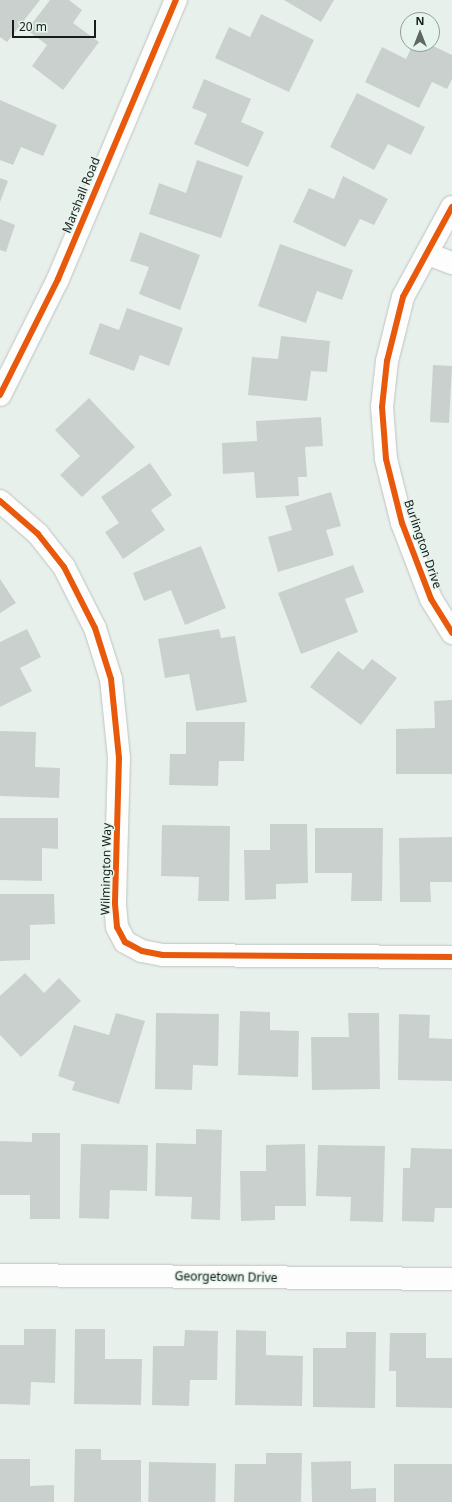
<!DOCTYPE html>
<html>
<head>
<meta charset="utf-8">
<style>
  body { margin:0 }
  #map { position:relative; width:452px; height:1502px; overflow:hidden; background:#e8f0ec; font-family:"Noto Sans",sans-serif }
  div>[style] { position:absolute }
  .building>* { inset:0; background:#cad0ce; transform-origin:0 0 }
  .roads { filter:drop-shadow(0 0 1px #bec4c1) drop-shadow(0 0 1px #bec4c1) }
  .street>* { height:22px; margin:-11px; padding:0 11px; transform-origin:11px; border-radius:11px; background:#fcfdfc }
  .secondary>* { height:22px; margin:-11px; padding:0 11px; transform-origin:11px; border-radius:11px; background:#fcfdfc }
  .cycleway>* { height:6px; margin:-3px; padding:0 3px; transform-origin:3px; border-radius:3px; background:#e8590c }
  span { translate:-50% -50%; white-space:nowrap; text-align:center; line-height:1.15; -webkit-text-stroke:3px #e5f4ec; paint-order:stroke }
  .street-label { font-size:12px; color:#181d1a }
  .north { position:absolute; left:400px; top:12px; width:40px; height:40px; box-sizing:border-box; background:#e5f4ec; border:1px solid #939e98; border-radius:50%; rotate:0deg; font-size:11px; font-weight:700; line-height:16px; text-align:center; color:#181d1a }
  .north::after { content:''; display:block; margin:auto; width:14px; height:18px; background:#616764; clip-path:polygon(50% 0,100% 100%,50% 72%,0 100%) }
  .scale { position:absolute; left:12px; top:20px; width:84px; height:18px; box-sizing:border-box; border:2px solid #181d1a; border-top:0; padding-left:5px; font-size:12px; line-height:14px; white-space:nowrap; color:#181d1a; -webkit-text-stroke:3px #e5f4ec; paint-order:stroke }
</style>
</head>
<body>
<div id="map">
  <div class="building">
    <div style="clip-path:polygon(0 0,40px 0,7px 42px,0 37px)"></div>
    <div style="clip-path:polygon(50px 0,69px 0,82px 10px,73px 23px,99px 42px,63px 90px,32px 66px,47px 45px,27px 30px)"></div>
    <div style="clip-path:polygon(284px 0,334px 0,321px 22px)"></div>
    <div style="clip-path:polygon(261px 14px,314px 40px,289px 92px,215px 58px,229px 27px,250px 37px)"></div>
    <div style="clip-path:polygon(413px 44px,429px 44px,452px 55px,452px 79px,447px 89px,432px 82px,419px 108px,365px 82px,382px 47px,406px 59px)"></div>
    <div style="clip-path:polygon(204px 79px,251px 99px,241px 122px,264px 132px,248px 167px,194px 144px,207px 114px,192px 108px)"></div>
    <div style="clip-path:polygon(357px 93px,425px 127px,411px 155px,388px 144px,374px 170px,330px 147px)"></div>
    <div style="clip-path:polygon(0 100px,57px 125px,43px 156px,21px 147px,13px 165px,0 160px)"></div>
    <div style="clip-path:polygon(197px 160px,243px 176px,221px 238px,149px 214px,159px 183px,186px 193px)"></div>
    <div style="clip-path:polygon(343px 176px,388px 199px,374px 225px,360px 219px,345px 247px,293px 222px,309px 188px,334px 199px)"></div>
    <div style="clip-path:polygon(0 178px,8px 181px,0 202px)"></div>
    <div style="clip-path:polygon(0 219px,15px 225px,6px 252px,0 250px)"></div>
    <div style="clip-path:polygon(140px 232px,200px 255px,180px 310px,139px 294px,149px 267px,130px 261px)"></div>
    <div style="clip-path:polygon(280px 244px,353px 270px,342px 300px,317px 291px,306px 323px,258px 306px)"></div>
    <div style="clip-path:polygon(127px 308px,183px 328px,169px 366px,140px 355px,134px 371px,89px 354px,100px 323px,119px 330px)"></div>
    <div style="clip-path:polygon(281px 336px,330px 341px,327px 372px,311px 371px,307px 401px,248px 395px,252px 357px,278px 359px)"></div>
    <div style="left:433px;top:365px;width:19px;height:57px;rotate:3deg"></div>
    <div style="clip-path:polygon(89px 398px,135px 447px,82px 497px,60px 475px,80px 456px,55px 430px)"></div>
    <div style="clip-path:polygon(321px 417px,323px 446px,305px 447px,307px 477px,298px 477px,299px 496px,256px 498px,254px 472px,223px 474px,222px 443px,257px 441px,256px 421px)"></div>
    <div style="clip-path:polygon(150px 463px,172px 495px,151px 510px,165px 530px,123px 559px,105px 532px,119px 523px,101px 497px)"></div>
    <div style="clip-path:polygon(331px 492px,341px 526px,326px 530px,334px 555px,278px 572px,268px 537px,292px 530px,285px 506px)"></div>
    <div style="clip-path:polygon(201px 546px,226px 608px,185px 625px,171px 590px,144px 601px,133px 573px)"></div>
    <div style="clip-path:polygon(353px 565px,364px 592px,345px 599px,358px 632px,301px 654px,278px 593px)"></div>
    <div style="clip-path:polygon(0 579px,16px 603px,0 613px)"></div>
    <div style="clip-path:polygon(27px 629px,41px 657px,20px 668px,32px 691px,0 707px,0 642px)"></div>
    <div style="clip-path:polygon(219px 629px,221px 638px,235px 636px,247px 702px,196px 711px,189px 674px,165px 678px,158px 639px)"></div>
    <div style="clip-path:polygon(338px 651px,363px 670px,372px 659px,397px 678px,361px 725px,310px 687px)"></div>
    <div style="clip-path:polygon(452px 700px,452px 774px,396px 774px,396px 729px,435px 728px,434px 701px)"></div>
    <div style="clip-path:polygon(186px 722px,245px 722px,244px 761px,219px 761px,218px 786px,169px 785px,170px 754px,186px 754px)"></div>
    <div style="clip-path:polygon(0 731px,36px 732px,35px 767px,60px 768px,59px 798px,0 796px)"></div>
    <div style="clip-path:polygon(0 818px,58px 818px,58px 849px,42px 848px,42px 881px,0 880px)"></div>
    <div style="clip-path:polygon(270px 824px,307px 824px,308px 883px,276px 884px,276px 899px,245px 900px,244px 850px,270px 850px)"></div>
    <div style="clip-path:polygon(162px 825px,230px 826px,229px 901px,198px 901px,199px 877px,161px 876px)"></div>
    <div style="clip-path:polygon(315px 828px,383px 828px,382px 901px,351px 901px,352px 873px,315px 873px)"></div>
    <div style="clip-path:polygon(452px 837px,452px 882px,430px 882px,431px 902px,400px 902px,399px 838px)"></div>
    <div style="clip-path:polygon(0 894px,54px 894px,55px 924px,30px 925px,30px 960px,0 961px)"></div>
    <div style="clip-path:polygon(25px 973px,44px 993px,59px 978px,81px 1001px,21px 1057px,0 1035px,0 996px)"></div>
    <div style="clip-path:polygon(240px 1011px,270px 1012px,270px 1030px,299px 1031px,298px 1077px,238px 1075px)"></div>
    <div style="clip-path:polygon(116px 1013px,145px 1021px,119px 1104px,72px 1090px,75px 1082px,58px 1076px,74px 1025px,109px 1035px)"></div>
    <div style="clip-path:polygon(156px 1013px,219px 1014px,218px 1066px,193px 1065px,192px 1090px,155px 1089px)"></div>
    <div style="clip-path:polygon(348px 1013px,379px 1013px,380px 1089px,312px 1090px,311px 1037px,349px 1037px)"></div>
    <div style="clip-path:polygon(399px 1014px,430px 1015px,429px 1038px,452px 1039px,452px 1081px,398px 1080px)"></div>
    <div style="clip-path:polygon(196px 1129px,222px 1130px,220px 1220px,191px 1219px,192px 1197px,155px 1196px,156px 1143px,196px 1144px)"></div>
    <div style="clip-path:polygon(32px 1133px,60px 1133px,60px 1219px,30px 1219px,30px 1195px,0 1195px,0 1141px,32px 1142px)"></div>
    <div style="clip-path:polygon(81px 1144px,148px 1145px,147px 1191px,110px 1190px,109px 1219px,79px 1218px)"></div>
    <div style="clip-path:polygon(305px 1144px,306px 1206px,275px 1206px,275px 1220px,241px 1221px,240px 1171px,266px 1171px,266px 1145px)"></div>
    <div style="clip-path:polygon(318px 1145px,385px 1146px,383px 1222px,350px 1221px,351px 1197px,316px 1196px)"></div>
    <div style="clip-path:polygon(411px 1148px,452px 1149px,452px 1208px,435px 1208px,434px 1222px,402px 1221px,403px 1168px,410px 1168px)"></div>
    <div style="clip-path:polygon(24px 1329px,56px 1329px,55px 1383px,31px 1382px,30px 1405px,0 1404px,0 1345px,24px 1345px)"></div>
    <div style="clip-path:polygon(75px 1329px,105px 1329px,105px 1359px,142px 1359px,141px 1405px,74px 1404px)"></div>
    <div style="clip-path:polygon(185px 1330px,218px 1331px,217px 1380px,190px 1380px,189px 1406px,152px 1405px,153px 1346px,184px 1346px)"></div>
    <div style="clip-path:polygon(236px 1330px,266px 1331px,266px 1355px,303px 1356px,302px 1406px,235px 1405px)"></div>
    <div style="clip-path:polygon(346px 1332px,376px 1332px,375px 1408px,313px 1407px,313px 1348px,346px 1348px)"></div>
    <div style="clip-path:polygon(390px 1333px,426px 1333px,426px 1358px,452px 1358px,452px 1408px,396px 1407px,396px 1371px,389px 1371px)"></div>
    <div style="clip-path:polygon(75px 1449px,101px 1449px,101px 1460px,141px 1460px,141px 1502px,74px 1502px)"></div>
    <div style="clip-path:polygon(266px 1453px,302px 1453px,301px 1502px,234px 1502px,235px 1464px,266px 1464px)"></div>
    <div style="clip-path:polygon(0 1459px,30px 1459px,30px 1486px,54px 1485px,54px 1502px,0 1502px)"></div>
    <div style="clip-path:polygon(351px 1461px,351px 1489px,376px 1488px,376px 1502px,312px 1502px,311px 1462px)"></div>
    <div style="left:149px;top:1462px;width:67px;height:40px;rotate:1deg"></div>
    <div style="left:452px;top:1464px;width:38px;height:58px;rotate:90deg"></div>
  </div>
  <div class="roads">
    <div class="street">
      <div style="left:452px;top:207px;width:102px;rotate:118.6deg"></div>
      <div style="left:403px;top:297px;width:66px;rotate:104deg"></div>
      <div style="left:387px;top:361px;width:46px;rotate:96.2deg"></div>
      <div style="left:382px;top:407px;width:52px;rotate:85.6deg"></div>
      <div style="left:386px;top:459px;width:66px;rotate:76deg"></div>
      <div style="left:402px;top:523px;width:81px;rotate:69.1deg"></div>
      <div style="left:431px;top:599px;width:40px;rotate:58deg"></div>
      <div style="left:428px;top:254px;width:26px;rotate:21deg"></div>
      <div style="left:0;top:501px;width:50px;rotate:41deg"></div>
      <div style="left:38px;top:534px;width:42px;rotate:51.8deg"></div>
      <div style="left:64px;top:567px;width:68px;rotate:63.1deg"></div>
      <div style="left:95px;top:628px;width:53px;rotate:72.6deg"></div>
      <div style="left:111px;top:679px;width:79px;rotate:84.2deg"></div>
      <div style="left:119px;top:758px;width:146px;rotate:91.6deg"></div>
      <div style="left:115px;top:904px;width:23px;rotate:85deg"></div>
      <div style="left:117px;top:927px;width:17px;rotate:62deg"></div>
      <div style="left:125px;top:942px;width:19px;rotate:28deg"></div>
      <div style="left:142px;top:951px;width:21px;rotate:11deg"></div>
      <div style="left:163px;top:955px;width:289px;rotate:0.4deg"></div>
      <div style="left:0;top:1275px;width:452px;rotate:0.5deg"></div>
    </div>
    <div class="secondary">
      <div style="left:0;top:395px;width:130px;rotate:-63.4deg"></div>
      <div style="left:58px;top:279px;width:303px;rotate:-67.1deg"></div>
    </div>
  </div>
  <div class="cycleway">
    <div style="left:452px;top:207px;width:102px;rotate:118.6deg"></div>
    <div style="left:403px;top:297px;width:66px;rotate:104deg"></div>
    <div style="left:387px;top:361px;width:46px;rotate:96.2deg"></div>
    <div style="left:382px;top:407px;width:52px;rotate:85.6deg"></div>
    <div style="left:386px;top:459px;width:66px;rotate:76deg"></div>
    <div style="left:402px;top:523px;width:81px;rotate:69.1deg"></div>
    <div style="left:431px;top:599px;width:40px;rotate:58deg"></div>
    <div style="left:0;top:395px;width:130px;rotate:-63.4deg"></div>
    <div style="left:58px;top:279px;width:303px;rotate:-67.1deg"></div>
    <div style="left:0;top:501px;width:50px;rotate:41deg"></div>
    <div style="left:38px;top:534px;width:42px;rotate:51.8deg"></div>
    <div style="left:64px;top:567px;width:68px;rotate:63.1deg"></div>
    <div style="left:95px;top:628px;width:53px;rotate:72.6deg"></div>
    <div style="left:111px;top:679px;width:79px;rotate:84.2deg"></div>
    <div style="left:119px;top:758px;width:146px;rotate:91.6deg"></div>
    <div style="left:115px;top:904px;width:23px;rotate:85deg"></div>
    <div style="left:117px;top:927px;width:17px;rotate:62deg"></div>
    <div style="left:125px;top:942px;width:19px;rotate:28deg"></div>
    <div style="left:142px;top:951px;width:21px;rotate:11deg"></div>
    <div style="left:163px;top:955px;width:289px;rotate:0.4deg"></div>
  </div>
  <div class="street-label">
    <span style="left:81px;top:195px;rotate:-68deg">Marshall Road</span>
    <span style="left:423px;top:544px;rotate:71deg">Burlington Drive</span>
    <span style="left:106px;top:869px;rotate:-89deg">Wilmington Way</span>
    <span style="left:226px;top:1277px;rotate:1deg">Georgetown Drive</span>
  </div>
  <div class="north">N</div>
  <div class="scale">20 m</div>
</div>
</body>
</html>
